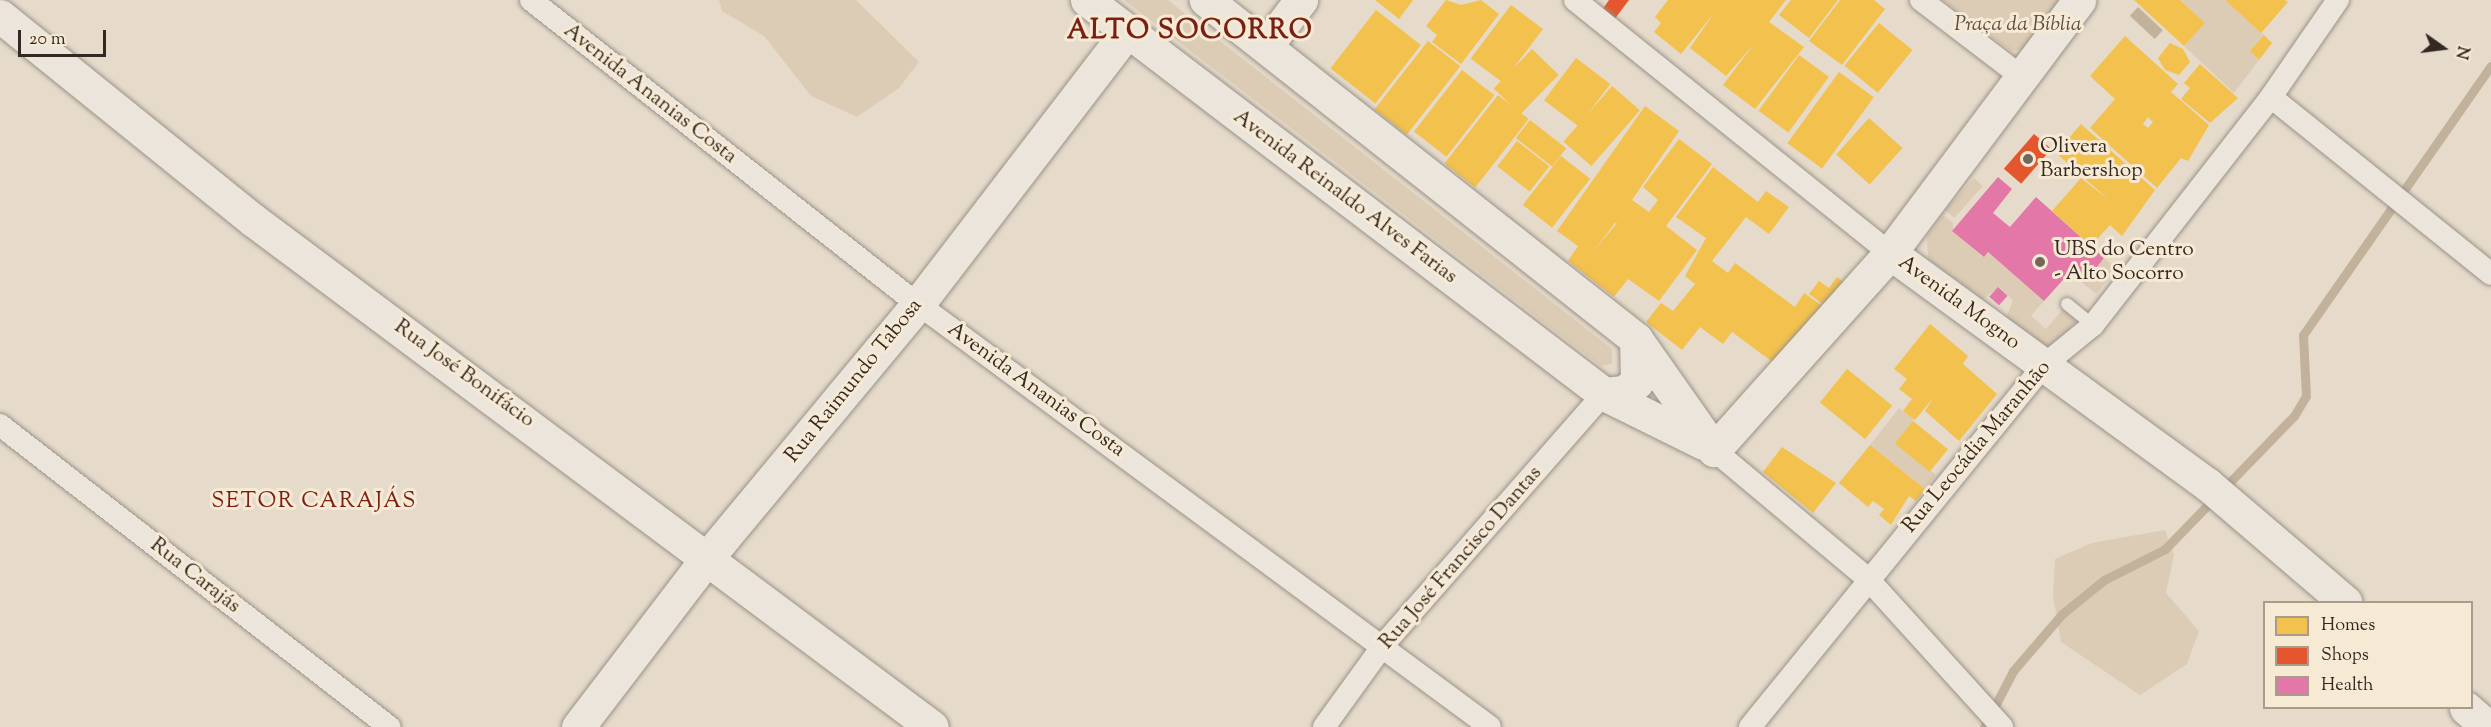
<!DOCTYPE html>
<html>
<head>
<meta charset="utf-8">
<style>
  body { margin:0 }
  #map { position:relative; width:2491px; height:727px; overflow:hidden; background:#e6dbca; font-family:"Sorts Mill Goudy",serif }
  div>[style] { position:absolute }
  .green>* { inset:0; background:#dcccb5; transform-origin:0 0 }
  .water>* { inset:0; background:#c2b29c; transform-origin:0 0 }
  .homes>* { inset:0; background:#f2c14e; transform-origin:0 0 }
  .shops>* { inset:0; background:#e4572e; transform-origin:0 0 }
  .health>* { inset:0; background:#e377a8; transform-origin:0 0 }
  .stream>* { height:9px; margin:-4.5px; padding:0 4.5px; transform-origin:4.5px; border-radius:4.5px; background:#c2b29c }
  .roads { filter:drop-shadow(0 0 2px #9a9288) drop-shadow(0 0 2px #9a9288) }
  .lane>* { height:12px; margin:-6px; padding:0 6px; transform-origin:6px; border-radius:6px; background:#ebe5dc }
  .street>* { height:22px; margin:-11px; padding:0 11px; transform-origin:11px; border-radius:11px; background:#ebe5dc }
  .secondary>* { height:33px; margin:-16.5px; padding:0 16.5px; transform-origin:16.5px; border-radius:16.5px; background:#ebe5dc }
  .dots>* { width:16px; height:16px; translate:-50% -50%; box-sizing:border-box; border:3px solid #f7ead4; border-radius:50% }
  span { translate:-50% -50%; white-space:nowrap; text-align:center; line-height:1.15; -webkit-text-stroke:6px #f7ead4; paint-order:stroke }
  .park-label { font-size:21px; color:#5c4e42; font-style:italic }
  .street-label { font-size:21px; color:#342822 }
  .poi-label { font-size:21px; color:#342822 }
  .left { translate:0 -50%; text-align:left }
  .neighbourhood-label { font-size:22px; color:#7a1f14; letter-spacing:1.5px }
  .district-label { font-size:27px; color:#7a1f14; font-weight:700; letter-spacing:1.5px }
  .legend { position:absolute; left:2263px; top:601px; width:210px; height:108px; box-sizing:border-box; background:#f7ead4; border:2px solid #a99c8d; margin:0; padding:8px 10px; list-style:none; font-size:18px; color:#342822 }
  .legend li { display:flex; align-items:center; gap:12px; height:30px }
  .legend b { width:30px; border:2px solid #a99c8d }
  .north { position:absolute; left:2413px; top:18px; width:60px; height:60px; -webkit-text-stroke:4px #f7ead4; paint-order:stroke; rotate:104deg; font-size:16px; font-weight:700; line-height:24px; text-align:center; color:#342822 }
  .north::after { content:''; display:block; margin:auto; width:21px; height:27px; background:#342822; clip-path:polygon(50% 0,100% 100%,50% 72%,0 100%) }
  .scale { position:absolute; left:18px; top:30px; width:88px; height:27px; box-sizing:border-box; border:3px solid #342822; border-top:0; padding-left:8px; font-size:18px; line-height:21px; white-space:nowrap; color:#342822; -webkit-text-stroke:4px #f7ead4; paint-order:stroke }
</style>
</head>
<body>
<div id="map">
  <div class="green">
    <div style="clip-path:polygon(719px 0,856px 0,919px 62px,899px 88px,857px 117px,811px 96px,764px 36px,722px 11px)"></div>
    <div style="clip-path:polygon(1124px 0,1168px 0,1612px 349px,1612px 364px,1601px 366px)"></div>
    <div style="clip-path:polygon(1943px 0,2068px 0,2033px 48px,2011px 51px)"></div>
    <div style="clip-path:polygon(2181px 0,2225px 0,2264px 35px,2250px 51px,2259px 60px,2234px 93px,2184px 46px,2204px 23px)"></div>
    <div style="left:1974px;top:178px;width:12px;height:43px;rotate:42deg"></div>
    <div style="clip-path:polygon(1943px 215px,1953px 223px,1953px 231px,1983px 257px,1988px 252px,2044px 301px,2031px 316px,2046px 329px,2063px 309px,2076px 321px,2049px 355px,2006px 318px,2013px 300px,1999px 287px,1981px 301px,1928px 259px,1927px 237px)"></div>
    <div style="left:2104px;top:258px;width:16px;height:33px;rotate:38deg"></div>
    <div style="clip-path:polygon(1899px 408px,1914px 419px,1896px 444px,1936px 475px,1925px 489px,1870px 445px)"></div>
    <div style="clip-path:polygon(2165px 530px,2174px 555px,2166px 593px,2199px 631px,2187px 664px,2140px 695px,2061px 642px,2053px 596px,2055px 559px,2092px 543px)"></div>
  </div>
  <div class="water">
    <div style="left:2138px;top:7px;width:34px;height:12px;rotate:43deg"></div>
  </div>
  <div class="homes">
    <div style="clip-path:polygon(1375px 0,1413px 0,1399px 19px)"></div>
    <div style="clip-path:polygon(1446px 0,1461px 5px,1481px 0,1499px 14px,1461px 64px,1432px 42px,1437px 35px,1426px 26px)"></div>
    <div style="clip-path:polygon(1668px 0,1786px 0,1769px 22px,1804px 47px,1755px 109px,1723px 85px,1754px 44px,1726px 76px,1690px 48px,1714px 13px,1681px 54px,1654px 32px,1661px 23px,1655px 17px)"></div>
    <div style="clip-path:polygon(1791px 0,1838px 0,1809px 38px,1779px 15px)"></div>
    <div style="clip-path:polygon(1840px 0,1874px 0,1885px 9px,1842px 65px,1809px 41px)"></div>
    <div style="clip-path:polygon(2134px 0,2180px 0,2205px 23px,2184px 46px)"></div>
    <div style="clip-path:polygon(2225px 0,2285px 0,2288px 2px,2261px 33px)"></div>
    <div style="left:1511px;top:5px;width:40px;height:67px;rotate:37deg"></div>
    <div style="left:1376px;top:10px;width:57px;height:74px;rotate:38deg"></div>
    <div style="left:1879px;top:23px;width:43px;height:55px;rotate:39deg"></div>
    <div style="clip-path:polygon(2264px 35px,2272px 43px,2259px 60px,2250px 51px)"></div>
    <div style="clip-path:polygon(evenodd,2125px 36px,2178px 84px,2171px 92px,2209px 125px,2188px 161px,2181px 158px,2157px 188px,2090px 128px,2115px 99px,2090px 76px,2125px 36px,2148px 117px,2153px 122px,2148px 128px,2143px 124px,2148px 117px)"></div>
    <div style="left:1428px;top:41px;width:41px;height:87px;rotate:38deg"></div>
    <div style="clip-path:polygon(2170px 43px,2183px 49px,2190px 62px,2179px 75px,2165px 70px,2158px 58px)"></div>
    <div style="left:1532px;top:49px;width:37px;height:55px;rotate:44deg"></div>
    <div style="left:1799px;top:55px;width:37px;height:69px;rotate:36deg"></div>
    <div style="left:1576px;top:58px;width:43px;height:53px;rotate:37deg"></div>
    <div style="clip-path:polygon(2200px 64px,2238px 98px,2210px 123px,2181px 99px,2190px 88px,2184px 83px)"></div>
    <div style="left:1462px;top:70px;width:41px;height:78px;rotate:38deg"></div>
    <div style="left:1839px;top:72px;width:43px;height:88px;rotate:36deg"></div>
    <div style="left:1612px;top:86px;width:37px;height:74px;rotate:41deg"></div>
    <div style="left:1498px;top:95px;width:39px;height:87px;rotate:38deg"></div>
    <div style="clip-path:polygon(evenodd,1645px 106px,1679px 131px,1632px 200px,1649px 212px,1658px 200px,1643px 187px,1679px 139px,1712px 164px,1666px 226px,1697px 250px,1659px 301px,1628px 279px,1614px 297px,1568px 261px,1578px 246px,1557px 231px,1645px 106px,1615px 223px,1617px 223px,1592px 253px,1615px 223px)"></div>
    <div style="left:1869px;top:118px;width:45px;height:49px;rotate:42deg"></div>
    <div style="left:1530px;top:120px;width:46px;height:23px;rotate:38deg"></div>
    <div style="clip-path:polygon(2081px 124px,2155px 190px,2122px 236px,2110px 225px,2091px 246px,2052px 211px,2081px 178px,2109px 200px,2056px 153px)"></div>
    <div style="left:1517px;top:141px;width:41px;height:32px;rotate:38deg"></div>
    <div style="left:1561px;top:156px;width:37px;height:62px;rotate:38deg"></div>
    <div style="clip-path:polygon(1713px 167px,1758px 202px,1766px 191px,1789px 207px,1769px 234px,1746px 217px,1712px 261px,1728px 273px,1735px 263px,1795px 307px,1804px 293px,1824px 307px,1778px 366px,1732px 332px,1723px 344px,1700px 327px,1682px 350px,1646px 322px,1661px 303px,1673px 311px,1695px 284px,1685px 276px,1706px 238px,1676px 217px)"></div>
    <div style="clip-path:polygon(1837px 277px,1846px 284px,1828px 308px,1809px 294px,1819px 281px,1829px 288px)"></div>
    <div style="clip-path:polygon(1930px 324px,1968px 356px,1963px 364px,1997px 394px,1959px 441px,1925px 411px,1934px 397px,1915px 420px,1903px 411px,1912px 399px,1899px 389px,1907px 379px,1894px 369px)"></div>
    <div style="left:1847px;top:369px;width:58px;height:43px;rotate:39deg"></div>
    <div style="left:1913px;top:421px;width:45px;height:29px;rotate:39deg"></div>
    <div style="clip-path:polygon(1870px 445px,1925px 489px,1916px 501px,1909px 496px,1891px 525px,1879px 515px,1884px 509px,1873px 501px,1868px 507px,1839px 483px)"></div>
    <div style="clip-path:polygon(1782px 447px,1836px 483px,1813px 513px,1763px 472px)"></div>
  </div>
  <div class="shops">
    <div style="clip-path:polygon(1609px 0,1629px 0,1614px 20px,1602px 10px)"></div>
    <div style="left:2034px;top:134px;width:23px;height:46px;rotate:41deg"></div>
  </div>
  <div class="health">
    <div style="clip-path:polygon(1998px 177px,2012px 189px,1993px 213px,2010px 227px,2036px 197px,2104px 258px,2084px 283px,2071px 271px,2044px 301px,1988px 252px,1984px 257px,1952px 231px)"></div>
    <div style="left:1998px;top:287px;width:13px;height:13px;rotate:42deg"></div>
  </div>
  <div class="stream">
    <div style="left:1984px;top:727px;width:63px;rotate:-62.6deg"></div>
    <div style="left:2013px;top:671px;width:75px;rotate:-49.3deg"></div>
    <div style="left:2062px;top:614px;width:54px;rotate:-39deg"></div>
    <div style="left:2104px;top:580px;width:68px;rotate:-26.9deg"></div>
    <div style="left:2165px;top:549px;width:185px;rotate:-45.9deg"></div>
    <div style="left:2294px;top:416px;width:23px;rotate:-59deg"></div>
    <div style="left:2306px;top:396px;width:61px;rotate:-92.8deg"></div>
    <div style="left:2303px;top:335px;width:328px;rotate:-55.1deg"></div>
  </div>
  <div class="roads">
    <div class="lane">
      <div style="left:2067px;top:304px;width:33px;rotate:39deg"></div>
    </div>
    <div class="street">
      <div style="left:531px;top:0;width:492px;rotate:38.2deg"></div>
      <div style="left:918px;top:304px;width:711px;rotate:36.48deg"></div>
      <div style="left:1575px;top:0;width:404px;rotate:38.8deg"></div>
      <div style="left:1921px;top:0;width:127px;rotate:37.3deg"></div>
      <div style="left:2271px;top:97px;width:282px;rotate:38.8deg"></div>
      <div style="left:0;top:425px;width:493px;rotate:37.8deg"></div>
      <div style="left:1714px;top:450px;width:199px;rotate:39.9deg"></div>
      <div style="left:1867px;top:578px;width:201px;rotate:47.8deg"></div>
      <div style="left:1324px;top:727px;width:102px;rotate:-54.1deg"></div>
      <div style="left:1384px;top:644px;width:333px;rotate:-48.7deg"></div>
      <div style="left:1750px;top:727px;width:466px;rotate:-50.9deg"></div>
      <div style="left:2044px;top:365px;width:63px;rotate:-39.2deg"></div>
      <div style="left:2093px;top:325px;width:289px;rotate:-52deg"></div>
      <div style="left:2271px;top:97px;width:118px;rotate:-55.4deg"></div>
    </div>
    <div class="secondary">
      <div style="left:1087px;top:0;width:650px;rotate:37.31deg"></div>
      <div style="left:1604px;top:394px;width:20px;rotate:-6deg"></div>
      <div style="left:1624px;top:392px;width:16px;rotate:-38deg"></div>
      <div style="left:1637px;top:382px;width:43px;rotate:-91.3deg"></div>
      <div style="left:1636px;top:339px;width:548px;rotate:-141.75deg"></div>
      <div style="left:0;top:16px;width:325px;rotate:38.9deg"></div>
      <div style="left:253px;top:220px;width:847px;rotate:36.75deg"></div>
      <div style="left:1266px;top:46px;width:58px;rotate:-52.7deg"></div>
      <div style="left:1890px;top:253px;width:392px;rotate:36.1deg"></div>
      <div style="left:2207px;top:484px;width:182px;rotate:40.5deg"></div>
      <div style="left:1636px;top:339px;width:136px;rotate:54.9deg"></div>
      <div style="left:1604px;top:394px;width:110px;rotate:26.3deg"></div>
      <div style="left:1714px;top:450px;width:264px;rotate:-48.2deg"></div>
      <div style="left:1890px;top:253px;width:316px;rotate:-53.2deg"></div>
      <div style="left:2466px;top:708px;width:29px;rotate:41deg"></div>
      <div style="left:578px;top:727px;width:213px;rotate:-52.6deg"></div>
      <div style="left:707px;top:558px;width:330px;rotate:-50.3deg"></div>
      <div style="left:918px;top:304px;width:343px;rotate:-52.5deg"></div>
    </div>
  </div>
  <div class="dots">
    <div style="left:2028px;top:159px;background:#72675d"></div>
    <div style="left:2040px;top:262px;background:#72675d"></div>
  </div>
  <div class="park-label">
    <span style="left:2018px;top:25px">Praça da Bíblia</span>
  </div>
  <div class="street-label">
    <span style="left:650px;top:94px;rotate:38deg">Avenida Ananias Costa</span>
    <span style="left:1345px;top:197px;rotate:37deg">Avenida Reinaldo Alves Farias</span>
    <span style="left:1959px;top:303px;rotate:36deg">Avenida Mogno</span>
    <span style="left:464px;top:374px;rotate:36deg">Rua José Bonifácio</span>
    <span style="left:854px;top:381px;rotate:-51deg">Rua Raimundo Tabosa</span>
    <span style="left:1036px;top:390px;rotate:36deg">Avenida Ananias Costa</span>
    <span style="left:1977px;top:447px;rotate:-50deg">Rua Leocádia Maranhão</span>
    <span style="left:1461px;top:558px;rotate:-49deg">Rua José Francisco Dantas</span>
    <span style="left:195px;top:576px;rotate:38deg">Rua Carajás</span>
  </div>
  <div class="poi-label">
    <span class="left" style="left:2040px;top:159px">Olivera<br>Barbershop</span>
    <span class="left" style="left:2054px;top:262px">UBS do Centro<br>- Alto Socorro</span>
  </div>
  <div class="neighbourhood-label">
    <span style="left:314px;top:503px">SETOR CARAJÁS</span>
  </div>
  <div class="district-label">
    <span style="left:1190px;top:32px">ALTO SOCORRO</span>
  </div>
  <ul class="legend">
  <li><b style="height:16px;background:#f2c14e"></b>Homes</li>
  <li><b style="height:16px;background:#e4572e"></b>Shops</li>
  <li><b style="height:16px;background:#e377a8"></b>Health</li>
  </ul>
  <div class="north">N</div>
  <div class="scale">20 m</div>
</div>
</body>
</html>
